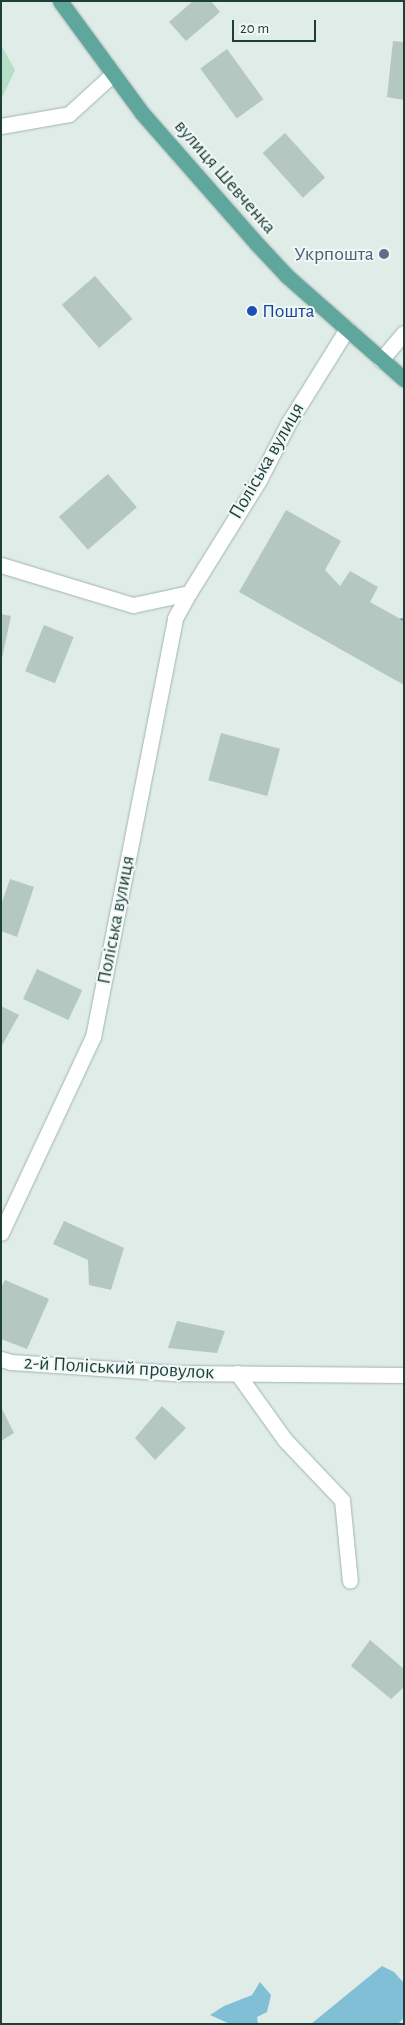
<!DOCTYPE html>
<html>
<head>
<meta charset="utf-8">
<style>
  body { margin:0 }
  #map { position:relative; width:405px; height:2025px; overflow:hidden; background:#dfece8; font-family:"Alegreya Sans",sans-serif }
  div>[style] { position:absolute }
  .green>* { inset:0; background:#b6e0c6 }
  .water>* { inset:0; background:#81bfd7 }
  .building>* { inset:0; background:#b4c7c1; transform-origin:0 0 }
  .path>* { height:3px; margin-top:-1.5px; transform-origin:0; background:repeating-linear-gradient(90deg,#7cb3a9 0 2.5px,transparent 0 6.5px) }
  .roads { filter:drop-shadow(0 0 1px #a1b4b0) drop-shadow(0 0 1px #a1b4b0) }
  .street>* { height:15px; margin:-7.5px; padding:0 7.5px; transform-origin:7.5px; border-radius:7.5px; background:#fff }
  .primary>* { height:15px; margin:-7.5px; padding:0 7.5px; transform-origin:7.5px; border-radius:7.5px; background:#5fa69d }
  .dots>* { width:14px; height:14px; translate:-50% -50%; box-sizing:border-box; border:2px solid #f0f8f5; border-radius:50% }
  span { translate:-50% -50%; white-space:nowrap; text-align:center; line-height:1.15; -webkit-text-stroke:4px #f0f8f5; paint-order:stroke }
  .street-label { font-size:20px; color:#1e3e3a }
  .service-label { font-size:20px; color:#4e5e75 }
  .right { translate:-100% -50%; text-align:right }
  .transit-label { font-size:20px; color:#164399 }
  .left { translate:0 -50%; text-align:left }
  .frame { position:absolute; inset:0; border:2px solid #1e3e3a; pointer-events:none }
  .scale { position:absolute; left:232px; top:20px; width:84px; height:22px; box-sizing:border-box; border:2px solid #1e3e3a; border-top:0; padding-left:6px; font-size:15px; line-height:18px; white-space:nowrap; color:#1e3e3a; -webkit-text-stroke:4px #f0f8f5; paint-order:stroke }
</style>
</head>
<body>
<div id="map">
  <div class="green">
    <div style="clip-path:polygon(1px 45px,15px 70px,1px 100px)"></div>
  </div>
  <div class="water">
    <div style="clip-path:polygon(382px 1966px,394px 1972px,404px 1983px,404px 2018px,398px 2024px,311px 2024px)"></div>
    <div style="clip-path:polygon(260px 1982px,271px 1995px,267px 2012px,257px 2017px,258px 2024px,230px 2024px,210px 2015px,224px 2006px,252px 1995px)"></div>
  </div>
  <div class="building">
    <div style="clip-path:polygon(193px 1px,211px 1px,220px 12px,186px 41px,169px 22px)"></div>
    <div style="clip-path:polygon(393px 41px,404px 42px,404px 100px,387px 97px)"></div>
    <div style="left:227px;top:49px;width:62px;height:33px;rotate:54deg"></div>
    <div style="left:285px;top:133px;width:60px;height:30px;rotate:48deg"></div>
    <div style="left:95px;top:276px;width:57px;height:44px;rotate:49deg"></div>
    <div style="left:108px;top:474px;width:44px;height:65px;rotate:49deg"></div>
    <div style="clip-path:polygon(286px 510px,341px 541px,325px 570px,340px 586px,350px 571px,378px 587px,370px 602px,404px 621px,404px 685px,239px 592px)"></div>
    <div style="clip-path:polygon(1px 614px,11px 616px,2px 658px,1px 658px)"></div>
    <div style="left:44px;top:625px;width:32px;height:50px;rotate:22deg"></div>
    <div style="left:221px;top:733px;width:61px;height:49px;rotate:15deg"></div>
    <div style="clip-path:polygon(10px 879px,34px 887px,17px 937px,1px 931px,1px 905px)"></div>
    <div style="left:37px;top:969px;width:50px;height:33px;rotate:25deg"></div>
    <div style="clip-path:polygon(1px 1006px,19px 1015px,1px 1047px)"></div>
    <div style="clip-path:polygon(64px 1221px,124px 1248px,111px 1290px,89px 1285px,88px 1260px,53px 1244px)"></div>
    <div style="clip-path:polygon(5px 1280px,49px 1299px,27px 1349px,1px 1339px,1px 1288px)"></div>
    <div style="clip-path:polygon(177px 1321px,225px 1331px,217px 1353px,168px 1348px)"></div>
    <div style="clip-path:polygon(162px 1406px,186px 1428px,155px 1460px,135px 1438px)"></div>
    <div style="clip-path:polygon(1px 1407px,14px 1433px,1px 1441px)"></div>
    <div style="clip-path:polygon(370px 1640px,404px 1669px,404px 1687px,391px 1699px,351px 1666px)"></div>
  </div>
  <div class="path">
    <div style="left:401px;top:620px;width:6px;rotate:-59deg"></div>
  </div>
  <div class="roads">
    <div class="street">
      <div style="left:1px;top:126px;width:69px;rotate:-10deg"></div>
      <div style="left:69px;top:114px;width:59px;rotate:-42.3deg"></div>
      <div style="left:381px;top:360px;width:35px;rotate:-50deg"></div>
      <div style="left:1px;top:565px;width:138px;rotate:16.9deg"></div>
      <div style="left:133px;top:605px;width:57px;rotate:-12.1deg"></div>
      <div style="left:189px;top:593px;width:133px;rotate:-58.2deg"></div>
      <div style="left:259px;top:480px;width:65px;rotate:-62.7deg"></div>
      <div style="left:289px;top:422px;width:110px;rotate:-58.1deg"></div>
      <div style="left:1px;top:1233px;width:217px;rotate:-64.9deg"></div>
      <div style="left:93px;top:1037px;width:427px;rotate:-78.9deg"></div>
      <div style="left:175px;top:618px;width:29px;rotate:-61deg"></div>
      <div style="left:1px;top:1359px;width:10px;rotate:17deg"></div>
      <div style="left:11px;top:1362px;width:163px;rotate:3.9deg"></div>
      <div style="left:174px;top:1373px;width:230px;rotate:0.5deg"></div>
      <div style="left:237px;top:1373px;width:82px;rotate:54.4deg"></div>
      <div style="left:285px;top:1440px;width:83px;rotate:46.5deg"></div>
      <div style="left:342px;top:1500px;width:81px;rotate:84.4deg"></div>
    </div>
    <div class="primary">
      <div style="left:60px;top:1px;width:139px;rotate:53.8deg"></div>
      <div style="left:142px;top:113px;width:174px;rotate:48.7deg"></div>
      <div style="left:257px;top:244px;width:44px;rotate:46.8deg"></div>
      <div style="left:287px;top:276px;width:156px;rotate:41.4deg"></div>
    </div>
  </div>
  <div class="dots">
    <div style="left:384px;top:254px;background:#5c6f8a"></div>
    <div style="left:252px;top:311px;background:#1a4fb4"></div>
  </div>
  <div class="street-label">
    <span style="left:225px;top:177px;rotate:49deg">вулиця Шевченка</span>
    <span style="left:267px;top:461px;rotate:-60deg">Поліська вулиця</span>
    <span style="left:116px;top:920px;rotate:-79deg">Поліська вулиця</span>
    <span style="left:119px;top:1368px;rotate:3deg">2-й Поліський провулок</span>
  </div>
  <div class="service-label">
    <span class="right" style="left:374px;top:254px">Укрпошта</span>
  </div>
  <div class="transit-label">
    <span class="left" style="left:262px;top:311px">Пошта</span>
  </div>
  <div class="frame"></div>
  <div class="scale">20 m</div>
</div>
</body>
</html>
